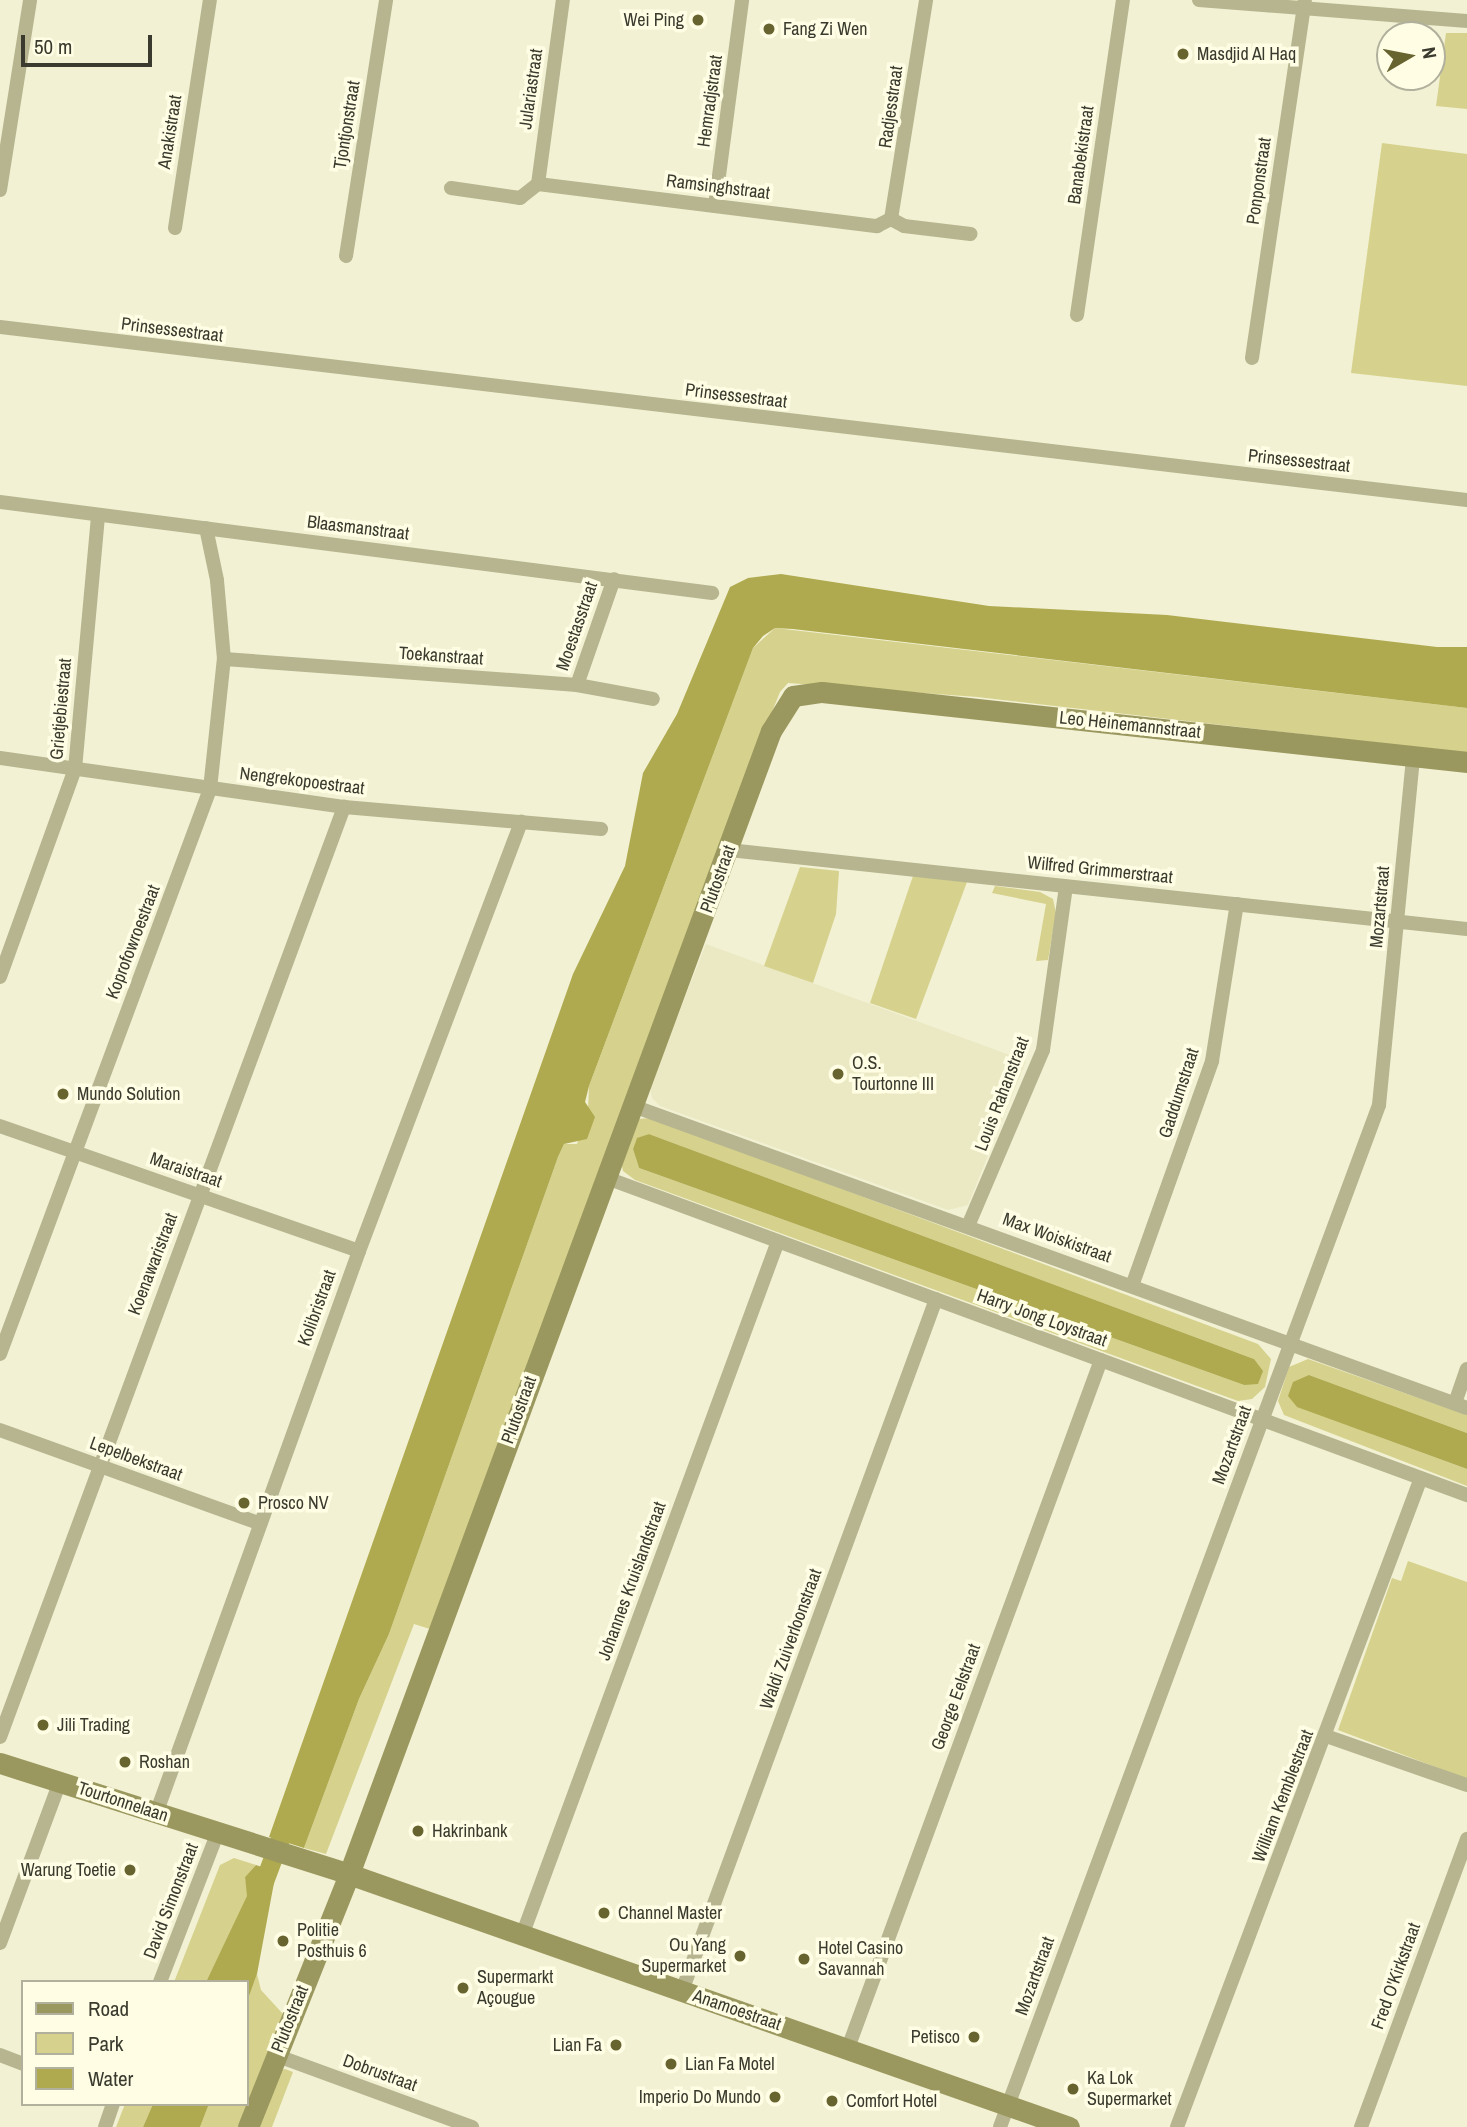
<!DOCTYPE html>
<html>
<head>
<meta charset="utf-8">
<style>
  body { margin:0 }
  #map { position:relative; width:1467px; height:2127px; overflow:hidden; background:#f2f1d3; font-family:"Archivo Narrow",sans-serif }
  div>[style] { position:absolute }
  .built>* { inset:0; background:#eae9c3 }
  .green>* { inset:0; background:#d6d28d }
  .water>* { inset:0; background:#afaa4f }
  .canal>* { height:19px; margin:-9.5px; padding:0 9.5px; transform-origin:9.5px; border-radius:9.5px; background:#afaa4f }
  .street>* { height:14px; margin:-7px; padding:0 7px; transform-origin:7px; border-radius:7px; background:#b6b58f }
  .secondary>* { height:21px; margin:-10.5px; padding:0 10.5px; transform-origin:10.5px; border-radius:10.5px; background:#9b985f }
  .dots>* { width:19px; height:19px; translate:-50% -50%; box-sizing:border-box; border:4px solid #fffee5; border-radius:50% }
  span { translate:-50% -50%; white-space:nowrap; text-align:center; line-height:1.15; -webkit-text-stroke:7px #fffee5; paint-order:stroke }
  .poi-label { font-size:18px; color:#3a3a2e }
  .right { translate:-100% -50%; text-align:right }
  .left { translate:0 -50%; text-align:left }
  .street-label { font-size:18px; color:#3a3a2e }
  .legend { position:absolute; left:21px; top:1980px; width:228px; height:126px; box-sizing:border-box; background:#fffee5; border:2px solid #b0b09c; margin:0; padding:9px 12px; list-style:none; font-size:21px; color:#3a3a2e }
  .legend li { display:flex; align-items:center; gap:14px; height:35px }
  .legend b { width:35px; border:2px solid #b0b09c }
  .north { position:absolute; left:1376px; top:21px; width:70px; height:70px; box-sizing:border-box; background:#fffee5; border:2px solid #b0b09c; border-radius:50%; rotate:80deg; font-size:19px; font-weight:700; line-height:28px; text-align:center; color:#3a3a2e }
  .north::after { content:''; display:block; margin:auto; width:24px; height:32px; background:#676430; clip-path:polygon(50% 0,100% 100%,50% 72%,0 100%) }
  .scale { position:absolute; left:21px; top:35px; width:131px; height:32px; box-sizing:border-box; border:4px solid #3a3a2e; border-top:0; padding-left:9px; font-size:21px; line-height:24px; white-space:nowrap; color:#3a3a2e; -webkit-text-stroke:5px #fffee5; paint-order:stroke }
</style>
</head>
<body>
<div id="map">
  <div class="built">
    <div style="clip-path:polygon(706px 944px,1026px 1061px,968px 1205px,948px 1210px,660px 1106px,652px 1098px,650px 1086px)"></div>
  </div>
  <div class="green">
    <div style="clip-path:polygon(1446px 33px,1467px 33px,1467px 109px,1436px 106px)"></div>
    <div style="clip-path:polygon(1382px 143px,1467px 154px,1467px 386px,1351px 373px)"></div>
    <div style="clip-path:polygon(775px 628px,1467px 708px,1467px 753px,977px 697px,788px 683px,780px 692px,747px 774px,430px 1629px,414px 1624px,326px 1854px,304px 1848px,359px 1699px,389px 1634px,558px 1157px,564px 1144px,577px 1144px,588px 1110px,589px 1086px,753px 648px)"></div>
    <div style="clip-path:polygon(800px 867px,839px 871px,836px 914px,813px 983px,764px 966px)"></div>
    <div style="clip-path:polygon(913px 876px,967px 882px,916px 1019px,870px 1003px)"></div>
    <div style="clip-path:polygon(995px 886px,1040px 892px,1053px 899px,1056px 913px,1048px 960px,1036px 961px,1046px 904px,992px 893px)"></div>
    <div style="clip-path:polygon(evenodd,652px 1118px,1258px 1344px,1271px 1359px,1265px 1387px,1252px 1399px,1238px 1401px,635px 1180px,623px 1171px,621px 1162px,637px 1119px,652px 1118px,649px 1134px,1254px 1359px,1244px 1385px,639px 1168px,633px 1149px,637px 1139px,649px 1134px)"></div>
    <div style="clip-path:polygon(1308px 1359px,1467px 1415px,1467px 1433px,1309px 1375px,1371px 1434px,1467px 1469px,1467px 1486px,1284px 1415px,1278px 1401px,1289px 1367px)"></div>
    <div style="clip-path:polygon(1408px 1561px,1467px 1582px,1467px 1779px,1338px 1730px,1392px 1578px,1401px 1581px)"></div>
    <div style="clip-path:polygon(234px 1858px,256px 1865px,245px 1877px,248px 1896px,206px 1982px,174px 1982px,220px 1865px)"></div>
    <div style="clip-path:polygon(257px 1974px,261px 1990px,283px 2014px,240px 2127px,200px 2127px,209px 2104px,247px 2104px,247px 2002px)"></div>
    <div style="clip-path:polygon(285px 2069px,293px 2072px,272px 2127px,255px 2127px,278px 2071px)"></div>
    <div style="clip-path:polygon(125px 2104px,153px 2104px,143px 2127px,116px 2127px)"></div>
  </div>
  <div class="water">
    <div style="clip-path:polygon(781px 574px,989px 606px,1167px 615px,1437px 647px,1467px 647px,1467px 708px,793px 629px,775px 628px,763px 636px,753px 648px,589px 1086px,585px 1102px,595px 1117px,587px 1139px,564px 1144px,558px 1157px,389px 1634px,359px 1699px,304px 1848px,269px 1837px,573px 974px,625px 866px,643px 773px,677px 714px,730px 587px,748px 578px)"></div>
    <div style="clip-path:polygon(649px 1134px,1254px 1359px,1263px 1371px,1258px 1384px,1244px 1385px,639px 1168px,633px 1149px,637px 1138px)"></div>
    <div style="clip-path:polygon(1309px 1375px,1467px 1433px,1467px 1469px,1297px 1407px,1288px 1396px,1293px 1382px)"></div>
    <div style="clip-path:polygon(256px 1865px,276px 1872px,257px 1974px,247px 2002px,247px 1982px,206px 1982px,247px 1896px,245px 1877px)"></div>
    <div style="clip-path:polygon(153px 2104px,209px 2104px,200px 2127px,143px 2127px)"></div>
  </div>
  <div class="canal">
    <div style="left:260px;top:1892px;width:82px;rotate:-69.4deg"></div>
  </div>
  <div class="street">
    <div style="left:1199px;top:0;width:269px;rotate:4.5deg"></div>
    <div style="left:538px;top:184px;width:342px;rotate:7.1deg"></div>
    <div style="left:877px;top:226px;width:16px;rotate:-27deg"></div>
    <div style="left:538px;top:184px;width:186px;rotate:-82.3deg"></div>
    <div style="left:451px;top:188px;width:70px;rotate:8.2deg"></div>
    <div style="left:520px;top:198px;width:23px;rotate:-38deg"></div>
    <div style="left:0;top:190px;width:192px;rotate:-81deg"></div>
    <div style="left:715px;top:206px;width:208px;rotate:-82.5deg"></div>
    <div style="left:891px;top:219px;width:222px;rotate:-80.9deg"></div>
    <div style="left:891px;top:219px;width:15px;rotate:28deg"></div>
    <div style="left:904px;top:226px;width:67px;rotate:6.8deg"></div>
    <div style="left:175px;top:228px;width:231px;rotate:-81.3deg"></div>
    <div style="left:346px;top:256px;width:259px;rotate:-81.1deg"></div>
    <div style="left:1077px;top:315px;width:318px;rotate:-81.7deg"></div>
    <div style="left:0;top:327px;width:1477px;rotate:6.73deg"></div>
    <div style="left:1252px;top:358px;width:362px;rotate:-81.6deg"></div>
    <div style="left:0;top:502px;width:718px;rotate:7.28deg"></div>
    <div style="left:224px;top:659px;width:354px;rotate:4.2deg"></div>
    <div style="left:577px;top:685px;width:77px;rotate:10.4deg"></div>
    <div style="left:577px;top:685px;width:112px;rotate:-70.8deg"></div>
    <div style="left:0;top:758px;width:347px;rotate:8.1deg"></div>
    <div style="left:344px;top:807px;width:258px;rotate:4.9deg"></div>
    <div style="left:729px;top:850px;width:742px;rotate:6.11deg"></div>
    <div style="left:0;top:977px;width:221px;rotate:-70.2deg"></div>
    <div style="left:75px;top:769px;width:255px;rotate:-84.8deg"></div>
    <div style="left:633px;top:1106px;width:887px;rotate:19.91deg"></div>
    <div style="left:0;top:1126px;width:380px;rotate:19.2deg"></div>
    <div style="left:604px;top:1177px;width:920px;rotate:20.23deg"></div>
    <div style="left:968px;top:1226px;width:191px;rotate:-66.9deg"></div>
    <div style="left:1043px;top:1050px;width:165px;rotate:-82deg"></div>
    <div style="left:1132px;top:1286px;width:239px;rotate:-70.4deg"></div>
    <div style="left:1212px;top:1061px;width:159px;rotate:-81deg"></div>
    <div style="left:0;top:1354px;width:603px;rotate:-69.61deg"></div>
    <div style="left:210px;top:789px;width:131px;rotate:-83.9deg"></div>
    <div style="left:224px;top:659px;width:79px;rotate:-95.1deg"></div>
    <div style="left:217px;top:580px;width:53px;rotate:-101.9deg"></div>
    <div style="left:1455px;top:1403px;width:36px;rotate:-71deg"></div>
    <div style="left:0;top:1430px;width:275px;rotate:19.8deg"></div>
    <div style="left:1326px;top:1736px;width:149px;rotate:19.2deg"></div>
    <div style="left:0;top:1737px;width:992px;rotate:-69.7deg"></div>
    <div style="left:157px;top:1811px;width:595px;rotate:-70.16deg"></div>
    <div style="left:359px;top:1251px;width:459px;rotate:-69.3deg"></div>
    <div style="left:523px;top:1933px;width:737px;rotate:-69.77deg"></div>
    <div style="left:0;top:1943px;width:172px;rotate:-69.6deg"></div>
    <div style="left:160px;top:1982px;width:159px;rotate:-68.9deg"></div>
    <div style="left:682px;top:1991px;width:737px;rotate:-69.84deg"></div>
    <div style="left:848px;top:2048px;width:733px;rotate:-69.81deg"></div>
    <div style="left:0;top:2055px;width:25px;rotate:21deg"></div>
    <div style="left:275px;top:2055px;width:210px;rotate:20.1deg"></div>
    <div style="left:105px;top:2127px;width:24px;rotate:-71deg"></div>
    <div style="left:1000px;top:2127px;width:1090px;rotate:-69.65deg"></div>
    <div style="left:1379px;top:1105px;width:351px;rotate:-84.4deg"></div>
    <div style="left:1177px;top:2127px;width:693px;rotate:-69.4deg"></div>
    <div style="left:1361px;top:2127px;width:307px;rotate:-69.8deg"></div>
  </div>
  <div class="secondary">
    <div style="left:0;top:1763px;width:366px;rotate:17.6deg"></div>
    <div style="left:349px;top:1874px;width:763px;rotate:19.36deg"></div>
    <div style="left:248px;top:2127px;width:272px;rotate:-68.2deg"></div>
    <div style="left:349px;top:1874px;width:1218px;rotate:-69.74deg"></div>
    <div style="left:771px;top:731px;width:41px;rotate:-57.8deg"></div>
    <div style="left:793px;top:696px;width:29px;rotate:-8deg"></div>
    <div style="left:822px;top:692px;width:649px;rotate:6.19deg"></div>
  </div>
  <div class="dots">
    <div style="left:698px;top:20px;background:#676430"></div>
    <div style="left:769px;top:29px;background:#676430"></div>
    <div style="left:1183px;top:54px;background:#676430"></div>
    <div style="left:838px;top:1074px;background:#676430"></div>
    <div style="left:63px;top:1094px;background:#676430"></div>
    <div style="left:244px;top:1503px;background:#676430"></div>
    <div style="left:43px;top:1725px;background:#676430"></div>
    <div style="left:125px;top:1762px;background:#676430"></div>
    <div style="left:418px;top:1831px;background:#676430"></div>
    <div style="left:130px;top:1870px;background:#676430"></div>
    <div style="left:604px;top:1913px;background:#676430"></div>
    <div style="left:283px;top:1941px;background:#676430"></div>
    <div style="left:740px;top:1956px;background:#676430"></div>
    <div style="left:804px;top:1959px;background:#676430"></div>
    <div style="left:463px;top:1988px;background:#676430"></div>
    <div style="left:974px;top:2037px;background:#676430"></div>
    <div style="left:616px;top:2045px;background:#676430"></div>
    <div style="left:671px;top:2064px;background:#676430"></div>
    <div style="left:1073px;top:2089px;background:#676430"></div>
    <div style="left:775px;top:2097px;background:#676430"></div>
    <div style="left:832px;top:2101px;background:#676430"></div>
  </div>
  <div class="poi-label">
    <span class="right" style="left:684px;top:20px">Wei Ping</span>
    <span class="left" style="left:783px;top:29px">Fang Zi Wen</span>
    <span class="left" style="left:1197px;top:54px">Masdjid Al Haq</span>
    <span class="left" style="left:852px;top:1074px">O.S.<br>Tourtonne III</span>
    <span class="left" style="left:77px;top:1094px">Mundo Solution</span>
    <span class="left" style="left:258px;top:1503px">Prosco NV</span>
    <span class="left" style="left:57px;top:1725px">Jili Trading</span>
    <span class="left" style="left:139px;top:1762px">Roshan</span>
    <span class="left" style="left:432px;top:1831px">Hakrinbank</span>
    <span class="right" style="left:116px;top:1870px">Warung Toetie</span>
    <span class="left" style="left:618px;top:1913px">Channel Master</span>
    <span class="left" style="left:297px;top:1941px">Politie<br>Posthuis 6</span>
    <span class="right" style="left:726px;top:1956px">Ou Yang<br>Supermarket</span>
    <span class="left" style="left:818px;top:1959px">Hotel Casino<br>Savannah</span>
    <span class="left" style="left:477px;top:1988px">Supermarkt<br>Açougue</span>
    <span class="right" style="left:960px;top:2037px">Petisco</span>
    <span class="right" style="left:602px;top:2045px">Lian Fa</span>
    <span class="left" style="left:685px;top:2064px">Lian Fa Motel</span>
    <span class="left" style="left:1087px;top:2089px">Ka Lok<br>Supermarket</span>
    <span class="right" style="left:761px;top:2097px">Imperio Do Mundo</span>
    <span class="left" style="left:846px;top:2101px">Comfort Hotel</span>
  </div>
  <div class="street-label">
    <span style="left:531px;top:89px;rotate:-82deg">Julariastraat</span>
    <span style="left:710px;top:101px;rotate:-82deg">Hemradjstraat</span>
    <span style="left:891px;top:107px;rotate:-82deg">Radjesstraat</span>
    <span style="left:347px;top:125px;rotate:-81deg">Tjontjonstraat</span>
    <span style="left:170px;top:132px;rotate:-81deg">Anakistraat</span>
    <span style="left:1081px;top:155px;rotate:-82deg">Banabekistraat</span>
    <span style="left:1259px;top:181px;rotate:-82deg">Ponponstraat</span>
    <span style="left:718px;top:187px;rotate:7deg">Ramsinghstraat</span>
    <span style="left:172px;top:330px;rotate:7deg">Prinsessestraat</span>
    <span style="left:736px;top:396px;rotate:7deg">Prinsessestraat</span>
    <span style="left:1299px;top:461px;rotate:6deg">Prinsessestraat</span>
    <span style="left:358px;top:528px;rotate:7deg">Blaasmanstraat</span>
    <span style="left:577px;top:626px;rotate:-71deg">Moestasstraat</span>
    <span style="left:441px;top:656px;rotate:4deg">Toekanstraat</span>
    <span style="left:61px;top:709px;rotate:-85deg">Grietjebiestraat</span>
    <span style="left:1130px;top:725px;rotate:6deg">Leo Heinemannstraat</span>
    <span style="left:302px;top:781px;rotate:7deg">Nengrekopoestraat</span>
    <span style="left:1100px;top:870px;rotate:6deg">Wilfred Grimmerstraat</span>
    <span style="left:718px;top:879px;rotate:-70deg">Plutostraat</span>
    <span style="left:1380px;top:907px;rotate:-85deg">Mozartstraat</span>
    <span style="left:133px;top:942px;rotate:-69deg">Koprofowroestraat</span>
    <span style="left:1179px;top:1093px;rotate:-72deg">Gaddumstraat</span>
    <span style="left:1002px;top:1094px;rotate:-69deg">Louis Rahanstraat</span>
    <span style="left:186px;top:1170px;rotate:19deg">Maraistraat</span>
    <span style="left:1057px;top:1238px;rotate:20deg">Max Woiskistraat</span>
    <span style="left:153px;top:1264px;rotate:-69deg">Koenawaristraat</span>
    <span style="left:317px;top:1308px;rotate:-70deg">Kolibristraat</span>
    <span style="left:1042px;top:1318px;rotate:20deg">Harry Jong Loystraat</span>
    <span style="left:519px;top:1410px;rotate:-70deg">Plutostraat</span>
    <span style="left:1232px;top:1445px;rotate:-70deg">Mozartstraat</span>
    <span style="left:136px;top:1459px;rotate:20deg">Lepelbekstraat</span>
    <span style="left:632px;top:1581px;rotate:-70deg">Johannes Kruislandstraat</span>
    <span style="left:791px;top:1639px;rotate:-70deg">Waldi Zuiverloonstraat</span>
    <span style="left:956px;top:1697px;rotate:-70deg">George Eelstraat</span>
    <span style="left:1283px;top:1796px;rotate:-69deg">William Kemblestraat</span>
    <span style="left:123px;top:1802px;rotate:18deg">Tourtonnelaan</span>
    <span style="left:171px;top:1901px;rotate:-69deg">David Simonstraat</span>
    <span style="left:1035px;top:1976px;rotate:-70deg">Mozartstraat</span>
    <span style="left:1396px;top:1976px;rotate:-70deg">Fred O'Kirkstraat</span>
    <span style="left:737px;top:2010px;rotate:19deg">Anamoestraat</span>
    <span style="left:290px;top:2019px;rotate:-68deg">Plutostraat</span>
    <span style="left:380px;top:2073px;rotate:20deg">Dobrustraat</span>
  </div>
  <ul class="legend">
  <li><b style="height:9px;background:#9b985f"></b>Road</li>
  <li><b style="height:19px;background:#d6d28d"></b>Park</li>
  <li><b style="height:19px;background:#afaa4f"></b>Water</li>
  </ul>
  <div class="north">N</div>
  <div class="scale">50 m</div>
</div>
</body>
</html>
